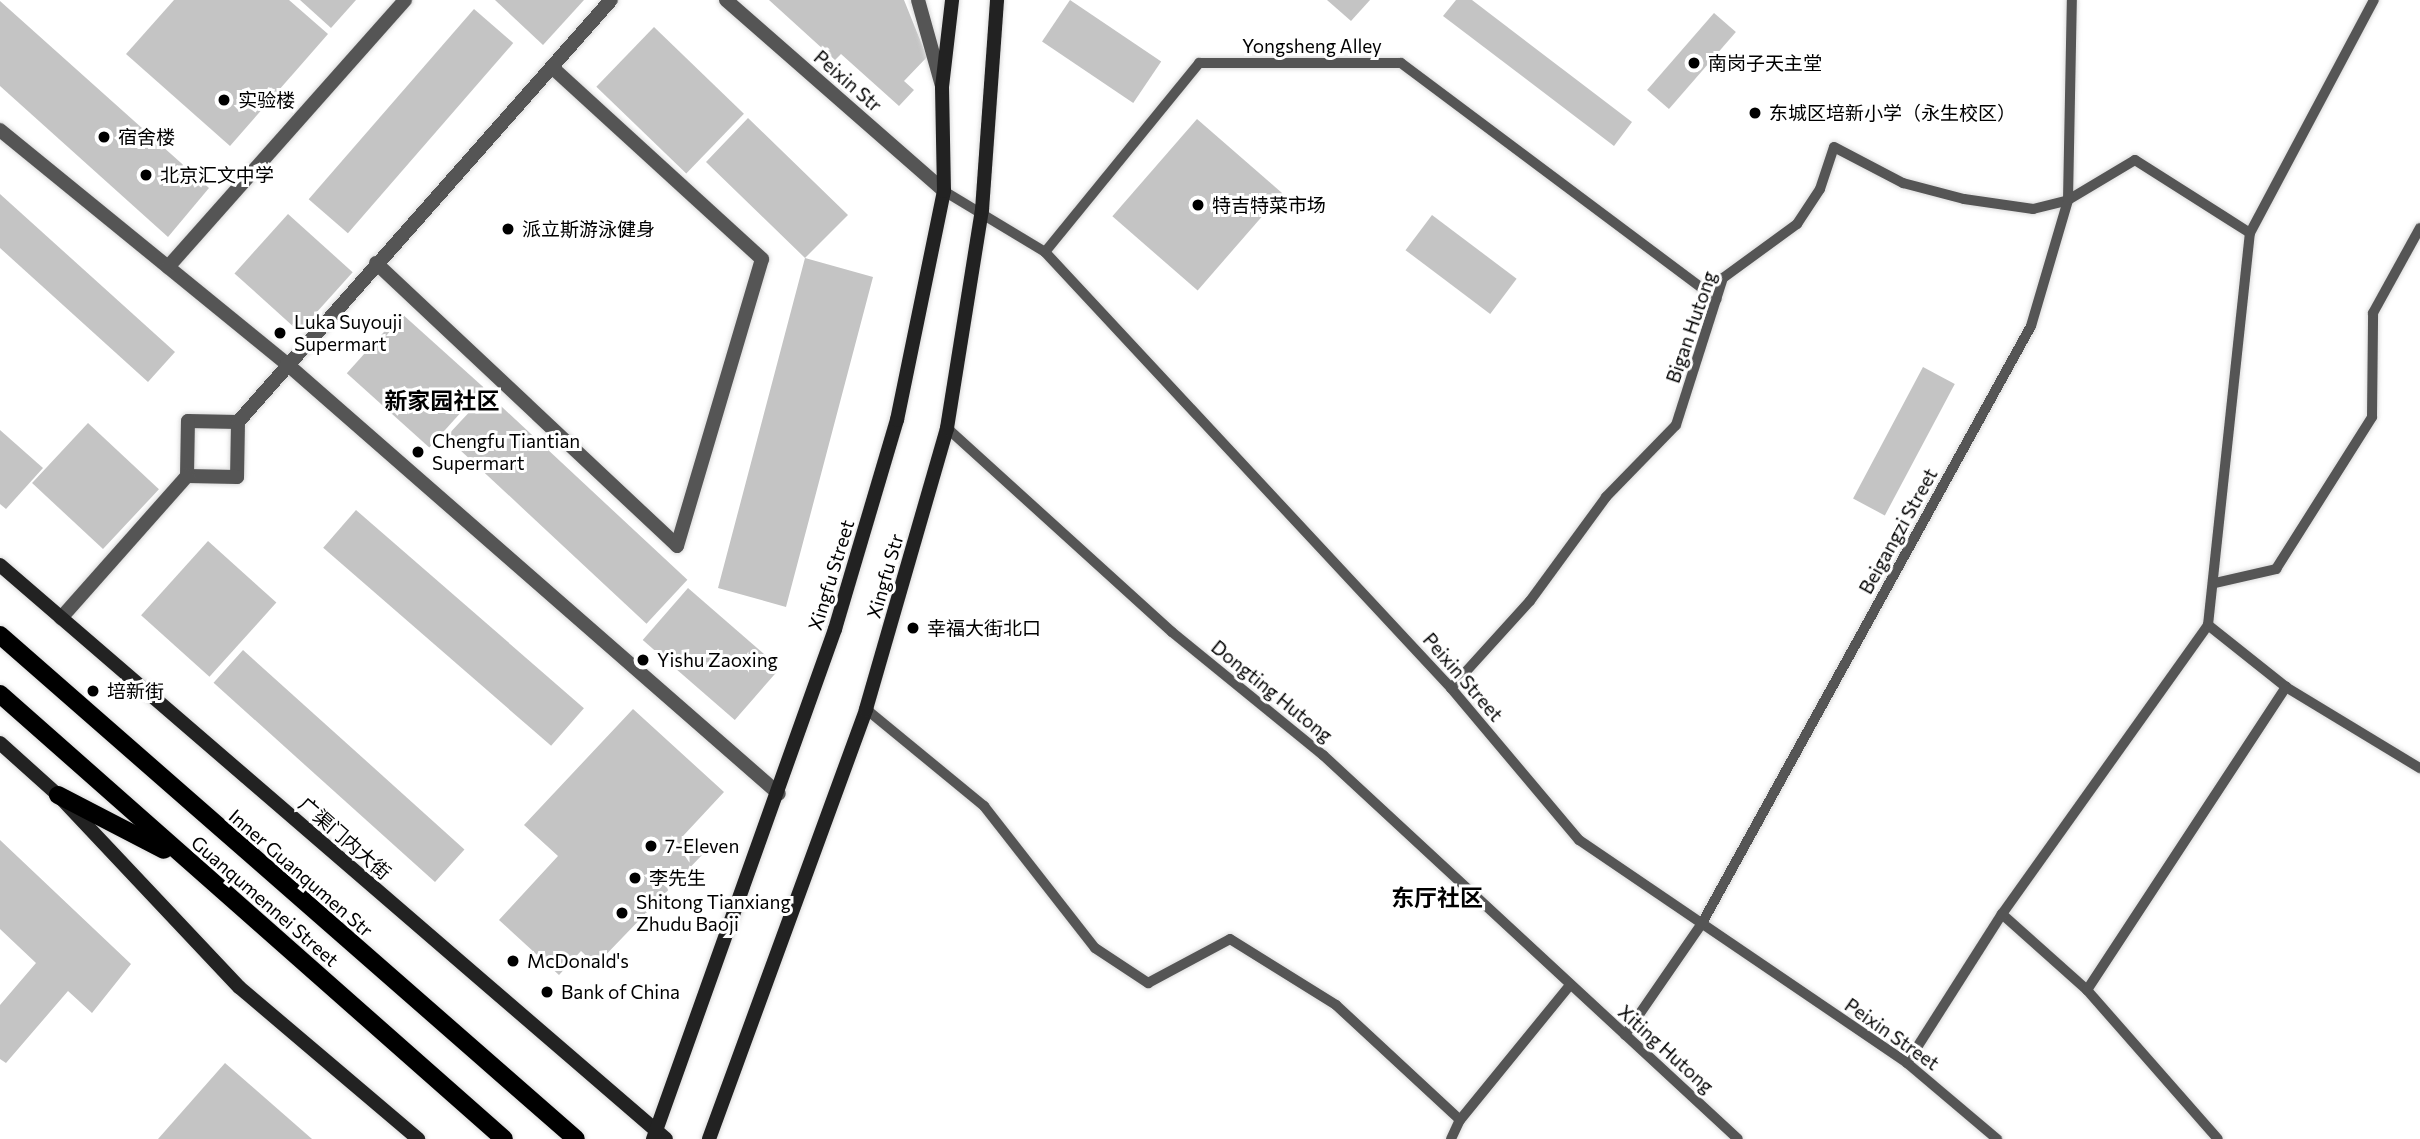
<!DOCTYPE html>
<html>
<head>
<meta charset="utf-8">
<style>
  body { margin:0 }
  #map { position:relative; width:2420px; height:1139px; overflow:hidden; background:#fff; font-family:Commissioner,"Noto Sans SC",sans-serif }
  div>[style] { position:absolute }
  .building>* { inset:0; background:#c4c4c4; transform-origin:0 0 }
  .roads { filter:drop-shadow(0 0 2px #dbdbdb) drop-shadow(0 0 2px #dbdbdb) }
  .lane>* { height:10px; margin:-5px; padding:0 5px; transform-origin:5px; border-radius:5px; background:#555 }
  .street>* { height:14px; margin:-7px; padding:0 7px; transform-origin:7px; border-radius:7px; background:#555 }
  .secondary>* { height:14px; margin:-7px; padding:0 7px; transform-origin:7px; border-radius:7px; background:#222 }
  .primary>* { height:18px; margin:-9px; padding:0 9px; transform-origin:9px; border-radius:9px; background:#000 }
  .dots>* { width:19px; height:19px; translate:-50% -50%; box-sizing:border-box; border:4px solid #fff; border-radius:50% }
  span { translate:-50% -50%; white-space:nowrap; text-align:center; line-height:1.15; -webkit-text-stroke:6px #fff; paint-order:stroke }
  .street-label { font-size:19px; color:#000 }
  .poi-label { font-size:19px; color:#000 }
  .left { translate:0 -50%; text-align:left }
  .quarter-label { font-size:23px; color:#000; font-weight:700 }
</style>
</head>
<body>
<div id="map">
  <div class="building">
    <div style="clip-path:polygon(174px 0,289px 0,328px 34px,230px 146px,126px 54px)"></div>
    <div style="clip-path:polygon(300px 0,356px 0,331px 28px)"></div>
    <div style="clip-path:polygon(495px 0,584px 0,543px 45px)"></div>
    <div style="clip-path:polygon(769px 0,904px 0,927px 57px,904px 81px,914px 90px,899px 106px,841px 54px,835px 60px)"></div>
    <div style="left:1070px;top:0;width:110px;height:50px;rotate:34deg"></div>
    <div style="clip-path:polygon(1327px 0,1370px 0,1351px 21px)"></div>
    <div style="clip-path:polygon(1456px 0,1472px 0,1632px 122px,1614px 146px,1443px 16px)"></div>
    <div style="clip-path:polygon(0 1px,209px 188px,168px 237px,0 86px)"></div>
    <div style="left:474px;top:9px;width:52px;height:252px;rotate:41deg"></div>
    <div style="left:1714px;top:13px;width:29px;height:102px;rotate:41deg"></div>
    <div style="left:654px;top:27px;width:125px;height:83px;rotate:44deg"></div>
    <div style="clip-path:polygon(748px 118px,848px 215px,805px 258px,873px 277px,786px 607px,718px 588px,805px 258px,706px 162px)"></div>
    <div style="left:1197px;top:119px;width:113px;height:129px;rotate:41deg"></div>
    <div style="clip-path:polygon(0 194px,175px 352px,148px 382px,0 248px)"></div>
    <div style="left:288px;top:214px;width:87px;height:80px;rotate:42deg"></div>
    <div style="left:1432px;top:215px;width:106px;height:44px;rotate:37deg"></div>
    <div style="left:401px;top:313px;width:111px;height:81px;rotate:42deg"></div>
    <div style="left:1923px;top:367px;width:36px;height:149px;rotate:28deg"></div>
    <div style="left:487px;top:393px;width:274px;height:60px;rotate:43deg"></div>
    <div style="left:88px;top:423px;width:97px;height:82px;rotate:43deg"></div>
    <div style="clip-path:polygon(0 430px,43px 468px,6px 509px,0 504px)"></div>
    <div style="left:356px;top:510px;width:302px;height:50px;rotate:41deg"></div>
    <div style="left:208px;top:541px;width:92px;height:100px;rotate:42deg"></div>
    <div style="left:688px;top:588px;width:122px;height:69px;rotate:41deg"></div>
    <div style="left:243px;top:650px;width:298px;height:44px;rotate:42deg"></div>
    <div style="clip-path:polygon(633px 709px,724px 792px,683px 836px,703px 854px,596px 965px,581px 951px,559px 975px,499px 920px,558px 856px,524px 825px)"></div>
    <div style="clip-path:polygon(0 840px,131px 964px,92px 1013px,68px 991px,6px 1063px,0 1059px,0 1005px,36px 963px,0 929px)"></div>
    <div style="clip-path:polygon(225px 1063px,312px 1139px,158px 1139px)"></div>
  </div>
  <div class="roads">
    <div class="lane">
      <div style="left:944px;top:191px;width:118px;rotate:31.1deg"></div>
      <div style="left:1045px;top:252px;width:596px;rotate:47.04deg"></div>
      <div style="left:1451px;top:688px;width:199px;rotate:49.9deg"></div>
      <div style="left:1579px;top:840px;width:397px;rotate:34.2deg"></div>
      <div style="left:1907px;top:1063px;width:118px;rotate:40.2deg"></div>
      <div style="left:1045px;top:252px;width:244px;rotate:-50.8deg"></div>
      <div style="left:1199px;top:63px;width:202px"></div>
      <div style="left:1401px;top:63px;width:394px;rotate:36.8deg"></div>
      <div style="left:947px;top:428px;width:304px;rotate:42.2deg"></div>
      <div style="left:1172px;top:632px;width:195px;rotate:39.2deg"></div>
      <div style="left:1323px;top:755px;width:565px;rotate:42.78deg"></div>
      <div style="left:2215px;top:583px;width:63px;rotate:-12.9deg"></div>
      <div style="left:2276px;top:569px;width:180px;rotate:-57.7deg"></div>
      <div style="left:2372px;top:417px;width:104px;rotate:-89.4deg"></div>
      <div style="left:2373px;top:313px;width:97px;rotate:-61.1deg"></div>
      <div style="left:2286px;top:687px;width:157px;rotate:31.2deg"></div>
      <div style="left:1451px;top:688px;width:118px;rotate:-47.8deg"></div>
      <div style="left:1530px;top:601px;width:129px;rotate:-53.8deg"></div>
      <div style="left:1606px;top:497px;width:100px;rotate:-45.8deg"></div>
      <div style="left:1676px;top:425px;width:154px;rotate:-72.3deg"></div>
      <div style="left:1723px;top:278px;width:92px;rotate:-36.1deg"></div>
      <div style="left:1797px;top:224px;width:42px;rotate:-56.7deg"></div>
      <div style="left:1820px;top:189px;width:44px;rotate:-71.6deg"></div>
      <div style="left:1834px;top:147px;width:78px;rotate:27.6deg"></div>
      <div style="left:1903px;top:183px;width:63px;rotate:14.7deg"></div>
      <div style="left:1964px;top:199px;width:70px;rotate:8.2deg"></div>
      <div style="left:2033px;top:209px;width:36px;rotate:-14deg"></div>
      <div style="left:2068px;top:200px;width:78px;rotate:-30.8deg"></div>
      <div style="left:2135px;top:160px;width:136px;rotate:32.4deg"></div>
      <div style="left:866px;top:709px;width:153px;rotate:39.4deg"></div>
      <div style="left:984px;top:806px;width:180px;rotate:52deg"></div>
      <div style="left:1095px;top:948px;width:64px;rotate:33.4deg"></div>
      <div style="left:1148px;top:983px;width:93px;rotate:-28.2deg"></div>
      <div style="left:1230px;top:939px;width:125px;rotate:31.9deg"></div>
      <div style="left:1336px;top:1005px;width:169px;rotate:42.8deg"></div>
      <div style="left:2002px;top:914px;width:114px;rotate:41.8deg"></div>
      <div style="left:2087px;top:990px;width:198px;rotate:48.7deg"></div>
      <div style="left:2087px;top:990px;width:363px;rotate:-56.7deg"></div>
      <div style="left:2286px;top:687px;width:100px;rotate:-141.5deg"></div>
      <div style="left:1625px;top:1035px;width:134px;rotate:-55.4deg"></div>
      <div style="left:1701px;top:925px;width:684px;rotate:-61.15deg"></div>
      <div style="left:2031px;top:326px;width:131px;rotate:-73.6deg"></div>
      <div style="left:2068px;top:200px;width:200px;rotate:-88.9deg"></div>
      <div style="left:1907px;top:1063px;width:177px;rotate:-57.5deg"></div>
      <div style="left:2002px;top:914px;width:355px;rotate:-54.5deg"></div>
      <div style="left:2208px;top:625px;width:394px;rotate:-83.9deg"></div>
      <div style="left:2250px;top:233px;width:264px;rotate:-62deg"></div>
      <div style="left:1451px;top:1139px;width:21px;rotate:-65deg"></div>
      <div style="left:1460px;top:1120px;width:174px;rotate:-50.8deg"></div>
    </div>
    <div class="street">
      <div style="left:726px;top:0;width:290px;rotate:41.2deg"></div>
      <div style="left:918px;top:0;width:89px;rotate:74.4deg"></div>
      <div style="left:0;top:130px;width:370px;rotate:39.2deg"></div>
      <div style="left:287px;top:364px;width:653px;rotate:41.15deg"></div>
      <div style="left:376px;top:263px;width:413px;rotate:43.2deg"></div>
      <div style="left:677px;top:546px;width:299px;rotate:-73.5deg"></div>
      <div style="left:762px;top:259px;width:282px;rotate:-137.6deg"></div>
      <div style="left:168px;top:267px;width:357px;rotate:-48.4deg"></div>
      <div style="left:188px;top:421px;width:50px;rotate:1.1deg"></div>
      <div style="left:238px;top:422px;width:55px;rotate:91deg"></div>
      <div style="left:237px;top:477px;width:50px;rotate:-178.9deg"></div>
      <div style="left:187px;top:476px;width:55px;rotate:-89deg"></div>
      <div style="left:238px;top:422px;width:563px;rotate:-48.53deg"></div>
      <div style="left:61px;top:618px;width:190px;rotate:-48.4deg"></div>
    </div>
    <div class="secondary">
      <div style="left:0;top:565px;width:879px;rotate:40.76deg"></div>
      <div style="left:0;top:743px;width:78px;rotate:41.9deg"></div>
      <div style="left:58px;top:795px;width:264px;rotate:46.7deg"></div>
      <div style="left:239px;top:987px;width:235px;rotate:40.3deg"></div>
      <div style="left:653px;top:1139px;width:542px;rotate:-70.36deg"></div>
      <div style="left:835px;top:629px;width:218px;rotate:-73.5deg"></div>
      <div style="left:897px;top:420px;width:234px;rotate:-78.4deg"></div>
      <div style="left:944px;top:191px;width:104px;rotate:-91.1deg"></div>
      <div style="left:942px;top:87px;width:88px;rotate:-83.4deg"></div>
      <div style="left:709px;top:1139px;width:458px;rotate:-69.9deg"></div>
      <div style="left:866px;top:709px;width:292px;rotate:-73.9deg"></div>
      <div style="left:947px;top:428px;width:221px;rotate:-80.9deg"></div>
      <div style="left:982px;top:210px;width:211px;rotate:-85.9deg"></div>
    </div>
    <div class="primary">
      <div style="left:0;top:635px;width:765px;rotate:41.19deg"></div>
      <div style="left:0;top:694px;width:672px;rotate:41.44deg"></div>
      <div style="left:58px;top:795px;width:119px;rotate:27.4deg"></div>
    </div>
  </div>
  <div class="dots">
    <div style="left:1694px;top:63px;background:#000"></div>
    <div style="left:224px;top:100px;background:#000"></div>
    <div style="left:1755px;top:113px;background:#000"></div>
    <div style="left:104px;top:137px;background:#000"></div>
    <div style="left:146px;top:175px;background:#000"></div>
    <div style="left:1198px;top:205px;background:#000"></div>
    <div style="left:508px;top:229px;background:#000"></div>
    <div style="left:280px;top:333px;background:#000"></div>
    <div style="left:418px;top:452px;background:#000"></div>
    <div style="left:913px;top:628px;background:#000"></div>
    <div style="left:643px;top:660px;background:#000"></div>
    <div style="left:93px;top:691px;background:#000"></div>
    <div style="left:651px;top:846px;background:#000"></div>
    <div style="left:635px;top:878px;background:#000"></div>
    <div style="left:622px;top:913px;background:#000"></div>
    <div style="left:513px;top:961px;background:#000"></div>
    <div style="left:547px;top:992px;background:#000"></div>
  </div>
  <div class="street-label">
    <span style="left:1312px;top:46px">Yongsheng Alley</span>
    <span style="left:848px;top:81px;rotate:41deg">Peixin Str</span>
    <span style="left:1691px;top:327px;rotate:-71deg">Bigan Hutong</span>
    <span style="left:1898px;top:531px;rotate:-61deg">Beigangzi Street</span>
    <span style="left:831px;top:575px;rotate:-73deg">Xingfu Street</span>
    <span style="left:885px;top:576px;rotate:-74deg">Xingfu Str</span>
    <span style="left:1463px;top:677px;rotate:49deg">Peixin Street</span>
    <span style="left:1272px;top:691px;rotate:39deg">Dongting Hutong</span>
    <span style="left:345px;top:838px;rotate:41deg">广渠门内大街</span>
    <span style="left:301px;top:873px;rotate:41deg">Inner Guanqumen Str</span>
    <span style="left:265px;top:901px;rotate:41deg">Guanqumennei Street</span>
    <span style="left:1892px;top:1034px;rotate:35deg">Peixin Street</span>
    <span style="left:1666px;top:1049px;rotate:42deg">Xiting Hutong</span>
  </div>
  <div class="poi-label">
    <span class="left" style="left:1708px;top:63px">南岗子天主堂</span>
    <span class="left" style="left:238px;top:100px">实验楼</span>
    <span class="left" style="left:1769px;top:113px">东城区培新小学（永生校区）</span>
    <span class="left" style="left:118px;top:137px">宿舍楼</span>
    <span class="left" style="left:160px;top:175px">北京汇文中学</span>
    <span class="left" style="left:1212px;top:205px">特吉特菜市场</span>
    <span class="left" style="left:522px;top:229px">派立斯游泳健身</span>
    <span class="left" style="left:294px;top:333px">Luka Suyouji<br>Supermart</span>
    <span class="left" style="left:432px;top:452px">Chengfu Tiantian<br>Supermart</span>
    <span class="left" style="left:927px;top:628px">幸福大街北口</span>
    <span class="left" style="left:657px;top:660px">Yishu Zaoxing</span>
    <span class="left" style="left:107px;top:691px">培新街</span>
    <span class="left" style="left:665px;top:846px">7-Eleven</span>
    <span class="left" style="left:649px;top:878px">李先生</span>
    <span class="left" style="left:636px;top:913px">Shitong Tianxiang<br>Zhudu Baoji</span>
    <span class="left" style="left:527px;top:961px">McDonald's</span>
    <span class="left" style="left:561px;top:992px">Bank of China</span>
  </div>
  <div class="quarter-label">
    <span style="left:442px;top:400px">新家园社区</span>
    <span style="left:1437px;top:897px">东厅社区</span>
  </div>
</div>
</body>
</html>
